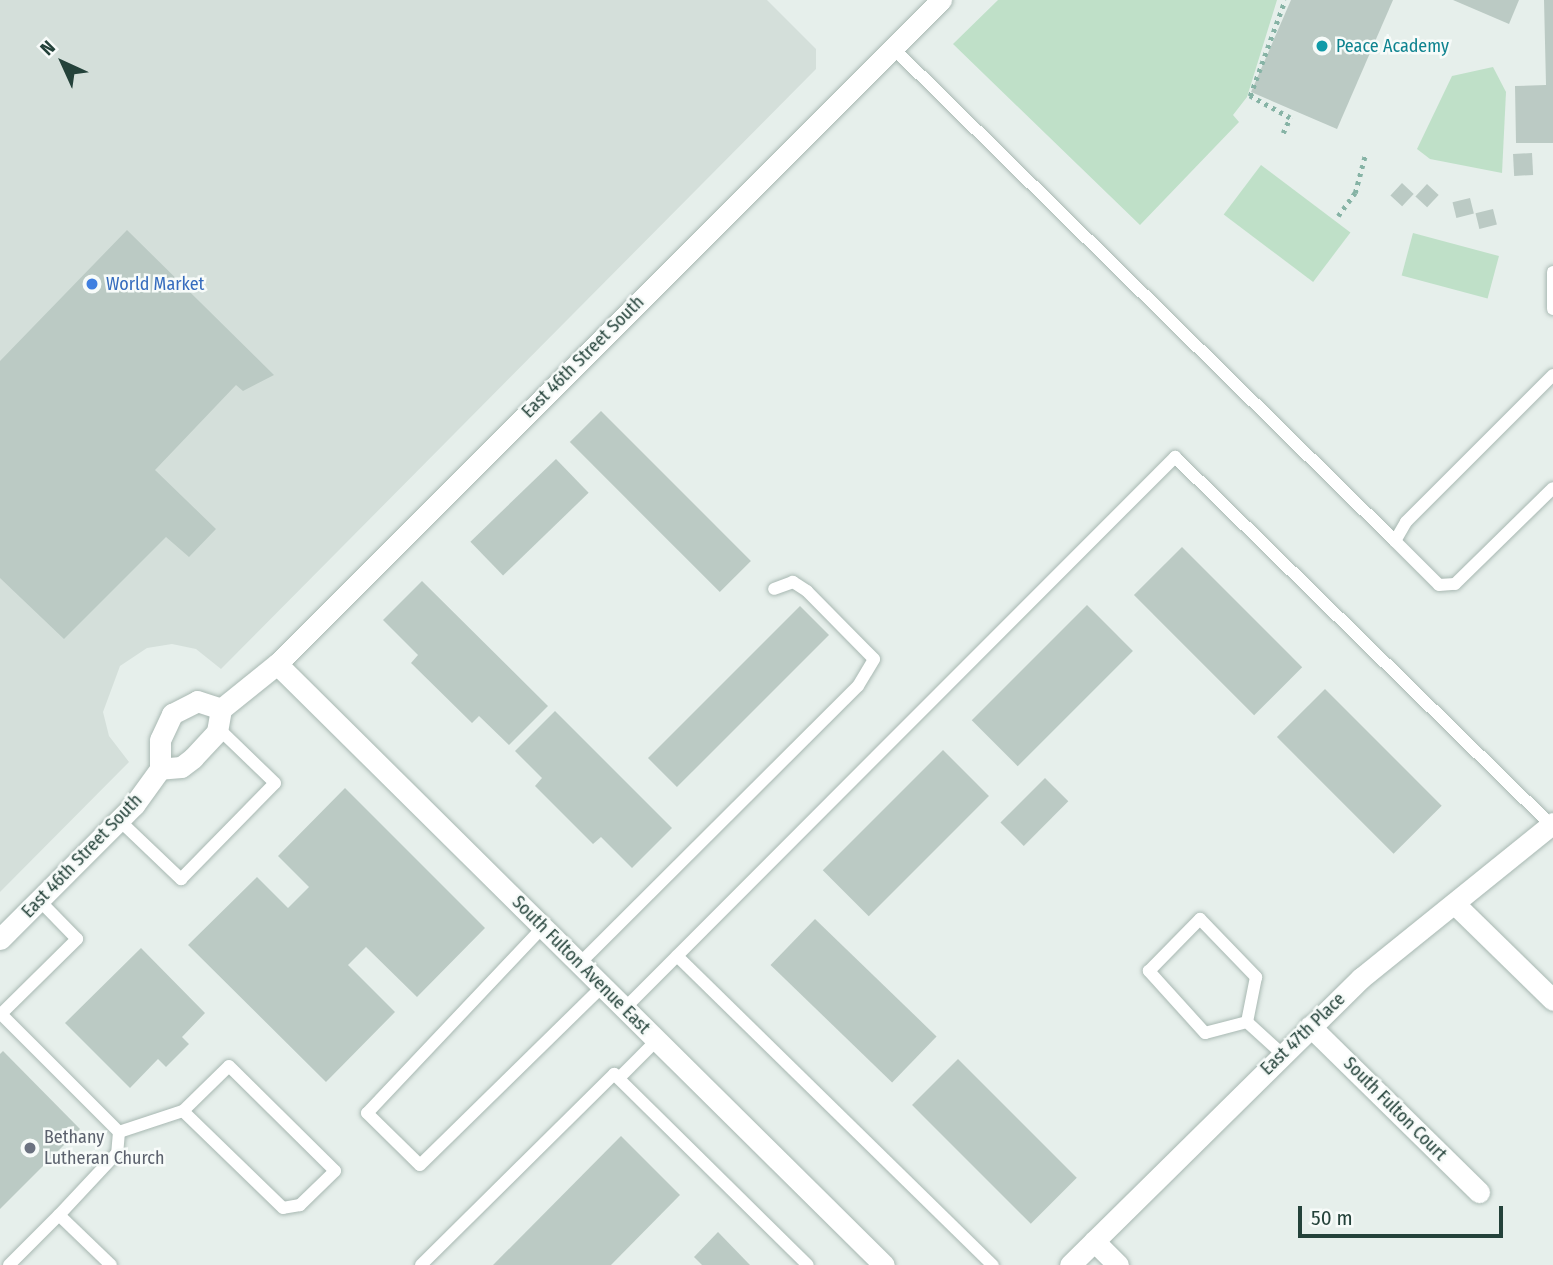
<!DOCTYPE html>
<html>
<head>
<meta charset="utf-8">
<style>
  body { margin:0 }
  #map { position:relative; width:1553px; height:1265px; overflow:hidden; background:#e6efeb; font-family:"Fira Sans Condensed",sans-serif }
  div>[style] { position:absolute }
  .built>* { inset:0; background:#d4dfda }
  .green>* { inset:0; background:#bfe0c8; transform-origin:0 0 }
  .building>* { inset:0; background:#bbcac4; transform-origin:0 0 }
  .path>* { height:4.5px; margin-top:-2.25px; transform-origin:0; background:repeating-linear-gradient(90deg,#86b3a5 0 3.5px,transparent 0 8.5px) }
  .roads { filter:drop-shadow(0 0 2px #a8b8b2) drop-shadow(0 0 2px #a8b8b2) }
  .service>* { height:12px; margin:-6px; padding:0 6px; transform-origin:6px; border-radius:6px; background:#fff }
  .minor>* { height:21px; margin:-10.5px; padding:0 10.5px; transform-origin:10.5px; border-radius:10.5px; background:#fff }
  .dots>* { width:19px; height:19px; translate:-50% -50%; box-sizing:border-box; border:4px solid #f7fbf9; border-radius:50% }
  span { translate:-50% -50%; white-space:nowrap; text-align:center; line-height:1.15; -webkit-text-stroke:5px #f7fbf9; paint-order:stroke }
  .culture-label { font-size:18px; color:#0d838f }
  .left { translate:0 -50%; text-align:left }
  .shop-label { font-size:18px; color:#366cbe }
  .street-label { font-size:18px; color:#24423a }
  .worship-label { font-size:18px; color:#5b616d }
  .north { position:absolute; left:28px; top:28px; width:70px; height:70px; -webkit-text-stroke:5px #f7fbf9; paint-order:stroke; rotate:315deg; font-size:19px; font-weight:700; line-height:28px; text-align:center; color:#24423a }
  .north::after { content:''; display:block; margin:auto; width:24px; height:32px; background:#24423a; clip-path:polygon(50% 0,100% 100%,50% 72%,0 100%) }
  .scale { position:absolute; left:1298px; top:1206px; width:205px; height:32px; box-sizing:border-box; border:4px solid #24423a; border-top:0; padding-left:9px; font-size:21px; line-height:24px; white-space:nowrap; color:#24423a; -webkit-text-stroke:5px #f7fbf9; paint-order:stroke }
</style>
</head>
<body>
<div id="map">
  <div class="built">
    <div style="clip-path:polygon(0 0,767px 0,816px 49px,816px 69px,221px 669px,196px 649px,172px 644px,147px 648px,120px 666px,103px 712px,109px 736px,129px 762px,0 892px)"></div>
  </div>
  <div class="green">
    <div style="clip-path:polygon(998px 0,1277px 0,1247px 97px,1233px 115px,1239px 122px,1140px 225px,953px 44px)"></div>
    <div style="clip-path:polygon(1493px 67px,1506px 92px,1502px 173px,1430px 159px,1417px 149px,1452px 76px)"></div>
    <div style="left:1261px;top:165px;width:112px;height:62px;rotate:37deg"></div>
    <div style="left:1413px;top:233px;width:89px;height:44px;rotate:15deg"></div>
  </div>
  <div class="building">
    <div style="clip-path:polygon(1291px 0,1393px 0,1337px 129px,1251px 92px)"></div>
    <div style="clip-path:polygon(1453px 0,1519px 0,1509px 24px)"></div>
    <div style="clip-path:polygon(1544px 0,1553px 0,1553px 143px,1516px 143px,1515px 86px,1546px 85px)"></div>
    <div style="left:1532px;top:153px;width:22px;height:19px;rotate:87deg"></div>
    <div style="left:1402px;top:183px;width:16px;height:17px;rotate:43deg"></div>
    <div style="left:1427px;top:184px;width:16px;height:17px;rotate:43deg"></div>
    <div style="left:1470px;top:198px;width:16px;height:18px;rotate:76deg"></div>
    <div style="left:1493px;top:209px;width:16px;height:18px;rotate:76deg"></div>
    <div style="clip-path:polygon(127px 230px,274px 375px,243px 391px,236px 385px,155px 470px,216px 529px,189px 557px,166px 537px,64px 639px,0 578px,0 361px)"></div>
    <div style="left:601px;top:411px;width:212px;height:44px;rotate:45deg"></div>
    <div style="left:556px;top:459px;width:47px;height:119px;rotate:46deg"></div>
    <div style="left:1182px;top:547px;width:170px;height:68px;rotate:45deg"></div>
    <div style="clip-path:polygon(422px 581px,548px 706px,509px 745px,479px 716px,472px 723px,411px 663px,418px 655px,383px 620px)"></div>
    <div style="left:1087px;top:605px;width:65px;height:163px;rotate:45deg"></div>
    <div style="left:800px;top:606px;width:41px;height:215px;rotate:45deg"></div>
    <div style="left:1325px;top:689px;width:165px;height:68px;rotate:45deg"></div>
    <div style="clip-path:polygon(555px 711px,672px 828px,632px 868px,601px 837px,593px 844px,535px 786px,542px 778px,515px 751px)"></div>
    <div style="left:943px;top:750px;width:65px;height:170px;rotate:45deg"></div>
    <div style="left:1045px;top:778px;width:33px;height:63px;rotate:45deg"></div>
    <div style="clip-path:polygon(345px 788px,485px 928px,417px 997px,366px 947px,348px 965px,395px 1012px,326px 1082px,188px 945px,257px 877px,288px 908px,309px 887px,278px 856px)"></div>
    <div style="left:815px;top:919px;width:169px;height:64px;rotate:44deg"></div>
    <div style="clip-path:polygon(141px 948px,205px 1013px,182px 1037px,189px 1044px,166px 1067px,158px 1059px,130px 1088px,65px 1023px)"></div>
    <div style="clip-path:polygon(3px 1051px,80px 1129px,0 1209px,0 1054px)"></div>
    <div style="left:958px;top:1059px;width:168px;height:65px;rotate:45deg"></div>
    <div style="clip-path:polygon(621px 1136px,680px 1195px,611px 1265px,493px 1265px)"></div>
    <div style="clip-path:polygon(718px 1232px,750px 1265px,702px 1265px,694px 1257px)"></div>
  </div>
  <div class="path">
    <div style="left:1283px;top:133px;width:17px;rotate:-65deg"></div>
    <div style="left:1290px;top:118px;width:46px;rotate:-151.2deg"></div>
    <div style="left:1250px;top:96px;width:102px;rotate:-70deg"></div>
    <div style="left:1338px;top:216px;width:29px;rotate:-54deg"></div>
    <div style="left:1355px;top:193px;width:39px;rotate:-75deg"></div>
  </div>
  <div class="roads">
    <div class="service">
      <div style="left:893px;top:48px;width:704px;rotate:44.48deg"></div>
      <div style="left:1553px;top:272px;width:37px;rotate:90deg"></div>
      <div style="left:1553px;top:375px;width:208px;rotate:135deg"></div>
      <div style="left:1406px;top:522px;width:22px;rotate:120deg"></div>
      <div style="left:1395px;top:541px;width:62px;rotate:45deg"></div>
      <div style="left:1439px;top:585px;width:16px;rotate:-4deg"></div>
      <div style="left:1455px;top:584px;width:137px;rotate:-44.4deg"></div>
      <div style="left:119px;top:820px;width:86px;rotate:43.6deg"></div>
      <div style="left:181px;top:879px;width:134px;rotate:-45.6deg"></div>
      <div style="left:275px;top:783px;width:78px;rotate:-136deg"></div>
      <div style="left:543px;top:927px;width:256px;rotate:133.4deg"></div>
      <div style="left:367px;top:1113px;width:74px;rotate:44.5deg"></div>
      <div style="left:420px;top:1165px;width:256px;rotate:-44.4deg"></div>
      <div style="left:677px;top:956px;width:442px;rotate:44.4deg"></div>
      <div style="left:580px;top:963px;width:392px;rotate:-44.9deg"></div>
      <div style="left:858px;top:686px;width:31px;rotate:-59deg"></div>
      <div style="left:874px;top:659px;width:95px;rotate:-134.6deg"></div>
      <div style="left:807px;top:591px;width:17px;rotate:-147deg"></div>
      <div style="left:793px;top:582px;width:20px;rotate:160deg"></div>
      <div style="left:625px;top:1008px;width:779px;rotate:-45.05deg"></div>
      <div style="left:1175px;top:457px;width:526px;rotate:44.38deg"></div>
      <div style="left:0;top:1013px;width:168px;rotate:45deg"></div>
      <div style="left:119px;top:1132px;width:21px;rotate:95deg"></div>
      <div style="left:117px;top:1153px;width:85px;rotate:133.1deg"></div>
      <div style="left:1px;top:1014px;width:107px;rotate:-44.6deg"></div>
      <div style="left:77px;top:939px;width:54px;rotate:-134.3deg"></div>
      <div style="left:1247px;top:1022px;width:43px;rotate:165.3deg"></div>
      <div style="left:1205px;top:1033px;width:84px;rotate:-132.1deg"></div>
      <div style="left:1149px;top:971px;width:73px;rotate:-45.6deg"></div>
      <div style="left:1200px;top:919px;width:81px;rotate:46deg"></div>
      <div style="left:1256px;top:977px;width:46px;rotate:101.3deg"></div>
      <div style="left:1247px;top:1022px;width:47px;rotate:42.4deg"></div>
      <div style="left:619px;top:1078px;width:54px;rotate:-45deg"></div>
      <div style="left:119px;top:1132px;width:67px;rotate:-18.2deg"></div>
      <div style="left:183px;top:1111px;width:64px;rotate:-44.4deg"></div>
      <div style="left:229px;top:1066px;width:149px;rotate:44.7deg"></div>
      <div style="left:335px;top:1171px;width:49px;rotate:135.8deg"></div>
      <div style="left:300px;top:1205px;width:17px;rotate:170deg"></div>
      <div style="left:283px;top:1208px;width:139px;rotate:-135.9deg"></div>
      <div style="left:9px;top:1265px;width:71px;rotate:-45deg"></div>
      <div style="left:59px;top:1215px;width:72px;rotate:43.9deg"></div>
      <div style="left:421px;top:1265px;width:272px;rotate:-44.7deg"></div>
      <div style="left:614px;top:1074px;width:272px;rotate:44.6deg"></div>
    </div>
    <div class="minor">
      <div style="left:277px;top:664px;width:854px;rotate:44.72deg"></div>
      <div style="left:221px;top:709px;width:72px;rotate:-38.8deg"></div>
      <div style="left:277px;top:664px;width:939px;rotate:-45deg"></div>
      <div style="left:1457px;top:906px;width:134px;rotate:44.4deg"></div>
      <div style="left:0;top:939px;width:190px;rotate:-45deg"></div>
      <div style="left:134px;top:805px;width:44px;rotate:-54.2deg"></div>
      <div style="left:160px;top:769px;width:29px;rotate:-90deg"></div>
      <div style="left:160px;top:740px;width:29px;rotate:-65deg"></div>
      <div style="left:172px;top:714px;width:28px;rotate:-27deg"></div>
      <div style="left:197px;top:701px;width:25px;rotate:18deg"></div>
      <div style="left:221px;top:709px;width:23px;rotate:100deg"></div>
      <div style="left:217px;top:732px;width:35px;rotate:133deg"></div>
      <div style="left:193px;top:758px;width:15px;rotate:143deg"></div>
      <div style="left:181px;top:767px;width:21px;rotate:175deg"></div>
      <div style="left:1310px;top:1026px;width:237px;rotate:44.5deg"></div>
      <div style="left:1094px;top:1241px;width:34px;rotate:45deg"></div>
      <div style="left:1070px;top:1265px;width:409px;rotate:-44.6deg"></div>
      <div style="left:1361px;top:978px;width:247px;rotate:-38.9deg"></div>
    </div>
  </div>
  <div class="dots">
    <div style="left:1322px;top:46px;background:#0f9aa8"></div>
    <div style="left:92px;top:284px;background:#3f7fe0"></div>
    <div style="left:30px;top:1148px;background:#6b7280"></div>
  </div>
  <div class="culture-label">
    <span class="left" style="left:1336px;top:46px">Peace Academy</span>
  </div>
  <div class="shop-label">
    <span class="left" style="left:106px;top:284px">World Market</span>
  </div>
  <div class="street-label">
    <span style="left:583px;top:357px;rotate:-45deg">East 46th Street South</span>
    <span style="left:82px;top:856px;rotate:-46deg">East 46th Street South</span>
    <span style="left:581px;top:965px;rotate:45deg">South Fulton Avenue East</span>
    <span style="left:1303px;top:1034px;rotate:-44deg">East 47th Place</span>
    <span style="left:1395px;top:1109px;rotate:45deg">South Fulton Court</span>
  </div>
  <div class="worship-label">
    <span class="left" style="left:44px;top:1148px">Bethany<br>Lutheran Church</span>
  </div>
  <div class="north">N</div>
  <div class="scale">50 m</div>
</div>
</body>
</html>
